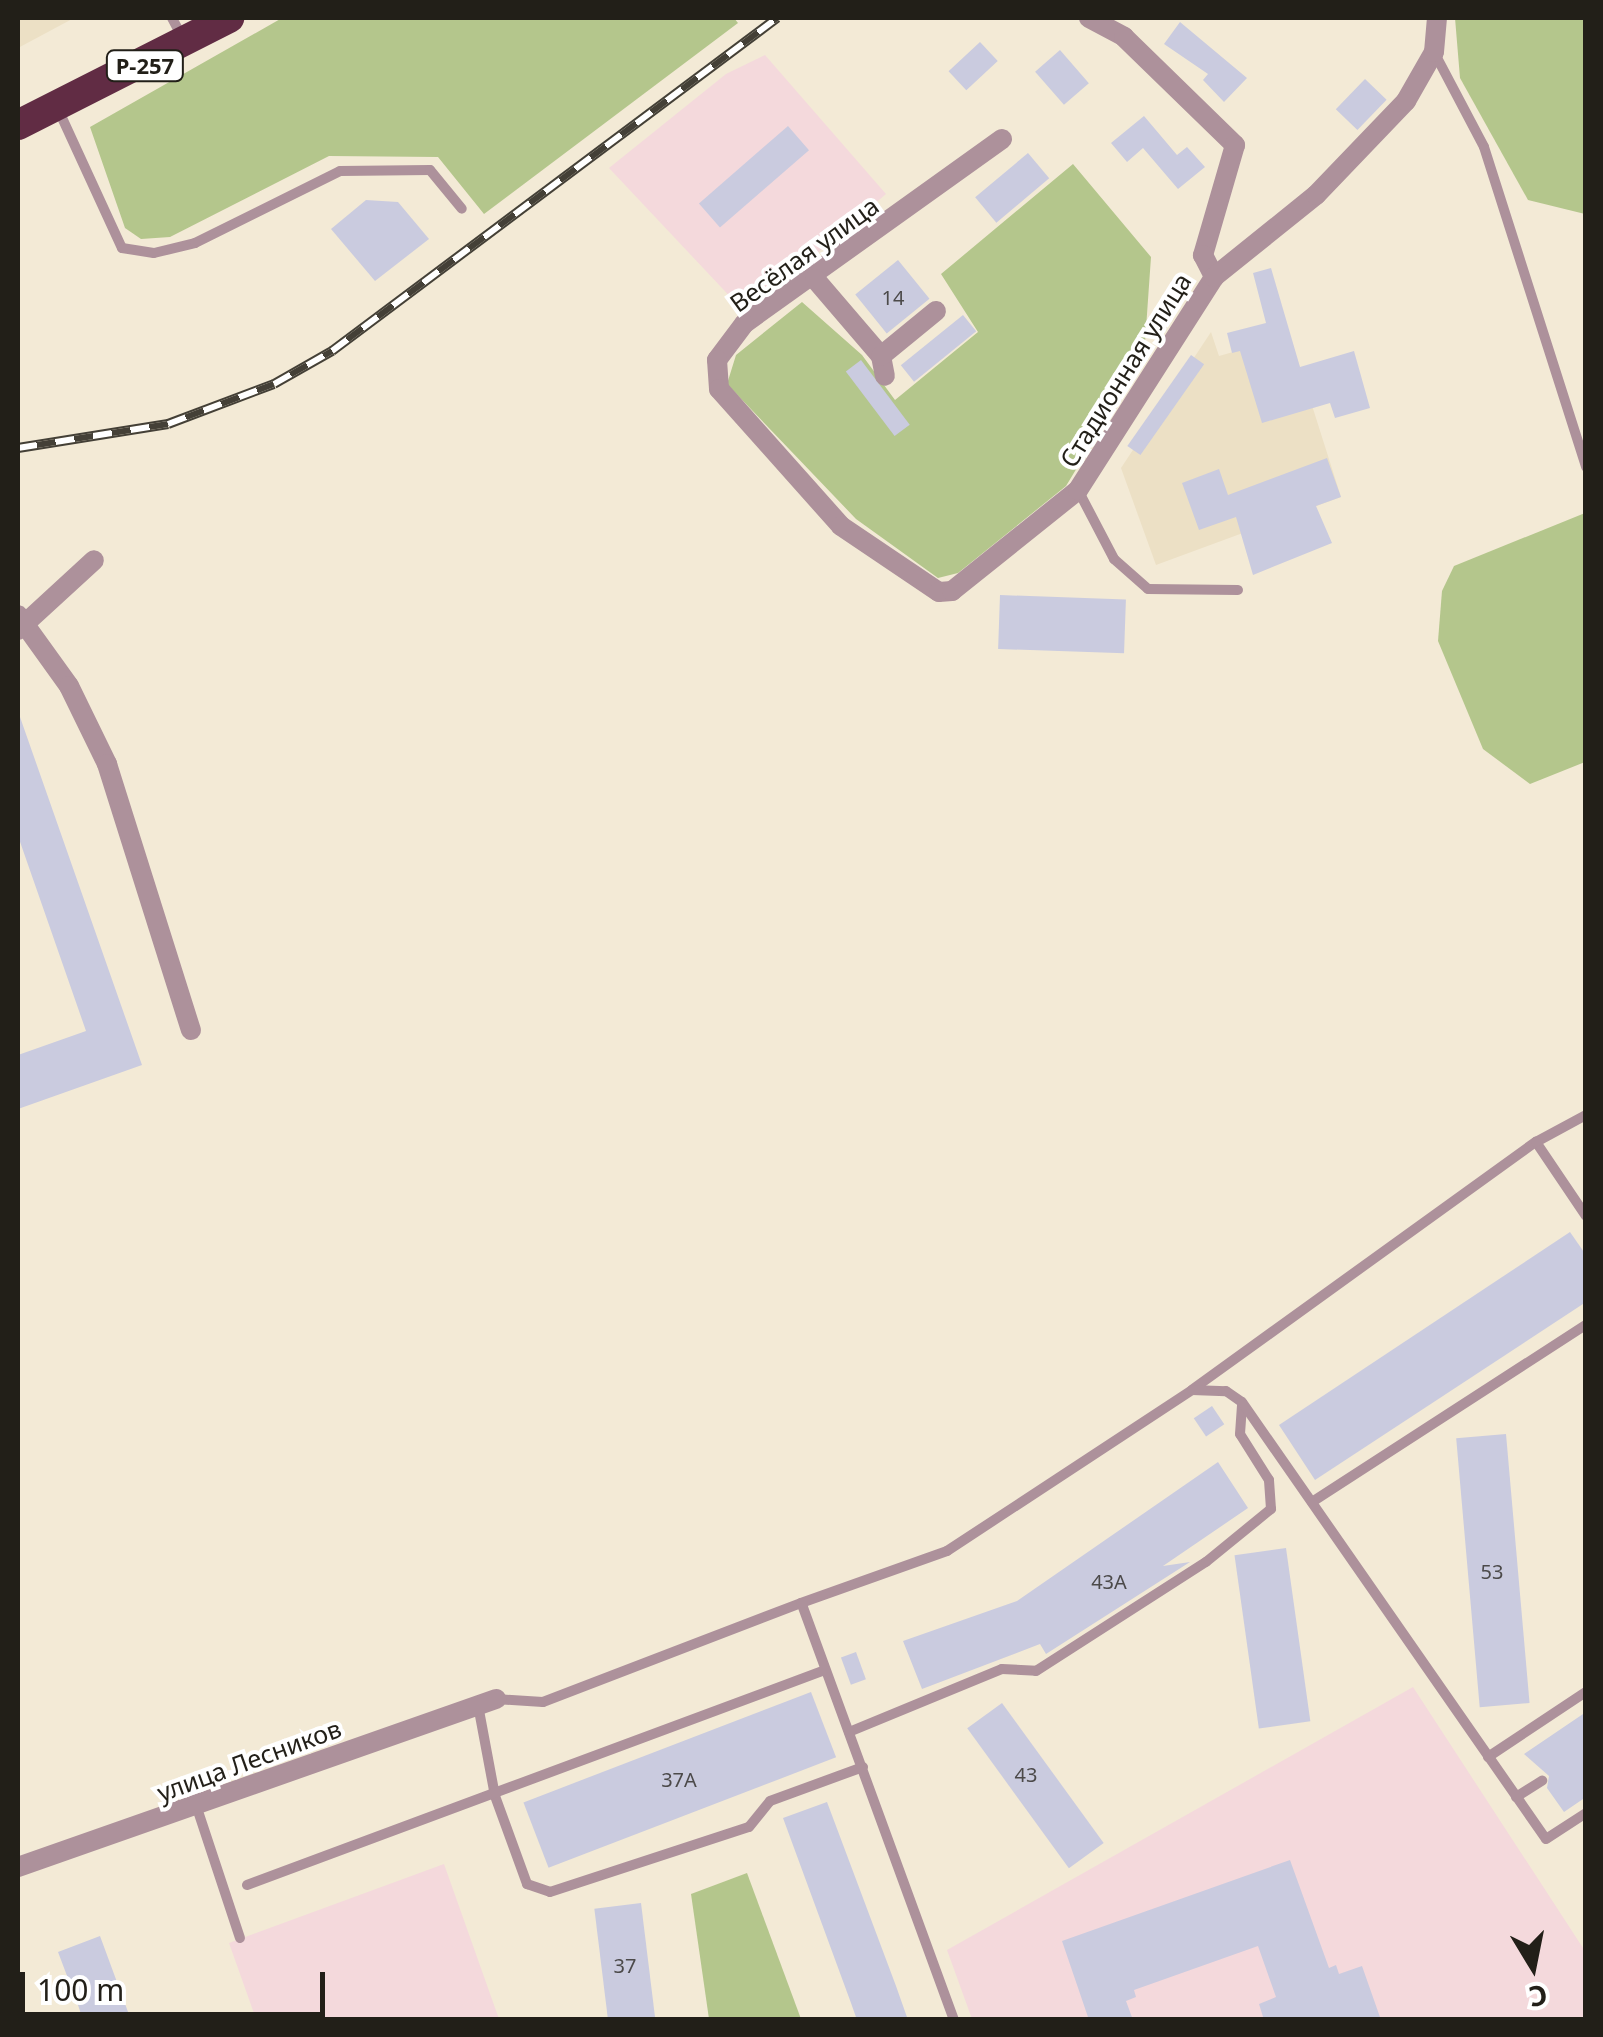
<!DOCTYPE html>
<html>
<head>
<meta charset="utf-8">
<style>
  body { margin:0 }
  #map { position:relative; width:1603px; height:2037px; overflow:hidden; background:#f3ead6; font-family:"Noto Sans",sans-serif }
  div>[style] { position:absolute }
  .built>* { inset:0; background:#ece0c5 }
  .education>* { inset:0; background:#f4d9dc }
  .green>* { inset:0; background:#b4c68c }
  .building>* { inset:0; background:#cacbdf; transform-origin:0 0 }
  .lane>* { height:10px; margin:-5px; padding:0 5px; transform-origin:5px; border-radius:5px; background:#ad919b }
  .street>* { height:20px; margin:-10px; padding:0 10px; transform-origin:10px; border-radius:10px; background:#ad919b }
  .highway>* { height:30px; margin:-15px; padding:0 15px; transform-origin:15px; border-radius:15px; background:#612c44 }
  .rail>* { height:10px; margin-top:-5px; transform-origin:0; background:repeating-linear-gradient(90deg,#fff 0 19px,#444037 0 38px); box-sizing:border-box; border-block:2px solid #444037 }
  span { translate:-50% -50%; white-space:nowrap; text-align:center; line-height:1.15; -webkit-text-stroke:8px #fff; paint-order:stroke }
  .number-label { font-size:20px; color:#4c4a4a }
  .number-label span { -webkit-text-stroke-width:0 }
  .shield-label span { padding:2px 8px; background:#fff; border:2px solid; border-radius:8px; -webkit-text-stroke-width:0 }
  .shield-label { font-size:22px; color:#221f18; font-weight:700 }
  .street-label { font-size:25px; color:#221f18 }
  .frame { position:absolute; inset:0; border:20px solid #221f18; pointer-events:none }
  .north { position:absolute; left:1483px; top:1917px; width:100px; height:100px; -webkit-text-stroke:8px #fff; paint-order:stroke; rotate:170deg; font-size:28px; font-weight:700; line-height:40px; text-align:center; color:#221f18 }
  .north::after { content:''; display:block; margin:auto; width:35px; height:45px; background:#221f18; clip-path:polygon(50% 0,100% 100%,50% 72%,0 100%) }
  .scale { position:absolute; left:20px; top:1972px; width:305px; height:45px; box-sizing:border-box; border:5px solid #221f18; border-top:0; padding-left:12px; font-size:30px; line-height:35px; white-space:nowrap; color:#221f18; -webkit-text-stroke:8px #fff; paint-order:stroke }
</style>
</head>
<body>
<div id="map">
  <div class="built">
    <div style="clip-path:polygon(18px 18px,74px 18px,18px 48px)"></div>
    <div style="clip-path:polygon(1211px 332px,1219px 356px,1290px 336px,1341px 497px,1156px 565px,1121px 468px)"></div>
  </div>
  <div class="education">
    <div style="clip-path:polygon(765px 55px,886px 194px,751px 310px,737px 304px,609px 168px,726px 74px)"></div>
    <div style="clip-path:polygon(1413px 1687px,1585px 1951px,1585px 2019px,972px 2019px,947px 1950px)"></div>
    <div style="clip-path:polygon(444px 1864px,499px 2019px,256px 2019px,229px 1943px)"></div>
  </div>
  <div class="green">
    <div style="clip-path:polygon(282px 18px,734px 18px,738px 23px,484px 214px,438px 157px,329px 156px,170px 237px,141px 239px,125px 228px,90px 127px)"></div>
    <div style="clip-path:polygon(1455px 18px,1585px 18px,1585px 214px,1528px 200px,1460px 78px)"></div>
    <div style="clip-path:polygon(1073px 164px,1151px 257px,1144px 357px,1066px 486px,958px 573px,938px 578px,856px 519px,727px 384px,736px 355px,802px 302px,862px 355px,895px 400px,978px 332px,941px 274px)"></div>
    <div style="clip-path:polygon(1585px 513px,1585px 762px,1530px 784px,1483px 749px,1438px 641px,1442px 591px,1454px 566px)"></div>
    <div style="clip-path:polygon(747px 1873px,801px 2019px,709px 2019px,691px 1894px)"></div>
  </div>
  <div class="building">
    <div style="clip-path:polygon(1180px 22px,1247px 78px,1224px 102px,1203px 80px,1208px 74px,1164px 44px)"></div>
    <div style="left:980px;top:42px;width:26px;height:43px;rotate:47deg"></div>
    <div style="left:1060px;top:50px;width:44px;height:33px;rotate:49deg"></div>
    <div style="left:1365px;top:79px;width:30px;height:42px;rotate:44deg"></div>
    <div style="clip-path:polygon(1144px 116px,1177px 155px,1187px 147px,1205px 167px,1178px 189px,1143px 148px,1127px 162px,1111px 143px)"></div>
    <div style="left:788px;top:126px;width:32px;height:118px;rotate:49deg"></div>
    <div style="left:1028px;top:153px;width:33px;height:69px;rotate:50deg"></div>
    <div style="clip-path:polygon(366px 200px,398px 202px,429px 239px,375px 281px,331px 229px)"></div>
    <div style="left:898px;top:260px;width:50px;height:55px;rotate:51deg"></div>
    <div style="clip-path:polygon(1271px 268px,1300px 367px,1354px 351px,1370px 408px,1335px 418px,1330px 403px,1262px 423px,1240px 351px,1232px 353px,1227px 333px,1266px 323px,1253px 273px)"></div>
    <div style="left:963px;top:315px;width:21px;height:80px;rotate:51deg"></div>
    <div style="left:1191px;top:355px;width:16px;height:111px;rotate:35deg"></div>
    <div style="left:861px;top:360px;width:81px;height:19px;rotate:53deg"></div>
    <div style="clip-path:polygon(1327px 458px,1341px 497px,1316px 506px,1332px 543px,1253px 575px,1236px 517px,1199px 530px,1182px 483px,1219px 469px,1228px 495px)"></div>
    <div style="left:1000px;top:595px;width:126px;height:54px;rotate:2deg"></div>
    <div style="clip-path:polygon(20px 717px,142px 1065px,18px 1109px,18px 1055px,86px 1031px,18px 836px)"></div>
    <div style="clip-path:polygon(1570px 1232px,1586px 1255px,1586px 1302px,1315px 1480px,1279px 1425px)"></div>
    <div style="left:1212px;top:1406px;width:22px;height:22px;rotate:56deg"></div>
    <div style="left:1506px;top:1434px;width:270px;height:50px;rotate:85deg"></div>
    <div style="clip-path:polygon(1218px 1462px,1248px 1508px,1163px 1566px,1190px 1562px,1046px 1654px,1040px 1644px,922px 1689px,903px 1641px,1017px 1601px)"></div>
    <div style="left:1286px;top:1548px;width:175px;height:52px;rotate:82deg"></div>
    <div style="left:856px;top:1652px;width:29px;height:16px;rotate:70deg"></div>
    <div style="left:811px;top:1692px;width:70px;height:308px;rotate:69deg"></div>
    <div style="left:1002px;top:1703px;width:173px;height:43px;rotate:54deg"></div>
    <div style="clip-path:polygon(1586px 1712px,1586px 1797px,1564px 1812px,1547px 1788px,1549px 1776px,1524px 1754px)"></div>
    <div style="clip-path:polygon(827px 1802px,896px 1986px,908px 2020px,857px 2020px,851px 2003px,783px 1818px)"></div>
    <div style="clip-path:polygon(1290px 1860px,1329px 1968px,1336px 1965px,1339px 1974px,1362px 1966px,1381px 2020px,1264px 2020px,1259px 2004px,1276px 1997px,1258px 1946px,1134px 1990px,1136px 1997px,1126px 2001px,1133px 2020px,1089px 2020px,1062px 1941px)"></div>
    <div style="left:641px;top:1903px;width:118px;height:47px;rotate:83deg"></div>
    <div style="clip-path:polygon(100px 1936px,131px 2020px,83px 2020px,78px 2005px,58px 1952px)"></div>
  </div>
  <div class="lane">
    <div style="left:172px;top:18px;width:24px;rotate:62deg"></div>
    <div style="left:1434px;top:52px;width:107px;rotate:62.2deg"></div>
    <div style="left:1484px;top:147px;width:336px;rotate:72.3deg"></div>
    <div style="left:58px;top:109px;width:153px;rotate:65.3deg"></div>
    <div style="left:122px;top:248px;width:32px;rotate:9deg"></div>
    <div style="left:154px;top:253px;width:42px;rotate:-13.7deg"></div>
    <div style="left:195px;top:243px;width:162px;rotate:-26.4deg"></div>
    <div style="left:340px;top:171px;width:90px;rotate:-0.6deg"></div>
    <div style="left:430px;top:170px;width:50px;rotate:50.6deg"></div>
    <div style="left:1078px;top:490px;width:78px;rotate:62.4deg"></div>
    <div style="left:1114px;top:559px;width:45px;rotate:41.4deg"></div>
    <div style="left:1148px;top:589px;width:90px;rotate:0.6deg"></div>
    <div style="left:1536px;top:1142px;width:89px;rotate:56deg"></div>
    <div style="left:1193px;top:1389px;width:423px;rotate:-35.8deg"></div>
    <div style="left:1536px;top:1142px;width:57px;rotate:-28.4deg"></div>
    <div style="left:1312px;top:1502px;width:326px;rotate:-32.9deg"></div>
    <div style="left:496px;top:1699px;width:47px;rotate:3.7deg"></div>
    <div style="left:543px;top:1702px;width:276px;rotate:-21deg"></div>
    <div style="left:478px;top:1705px;width:93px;rotate:79.4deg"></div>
    <div style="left:495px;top:1796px;width:94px;rotate:70deg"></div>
    <div style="left:527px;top:1884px;width:24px;rotate:19deg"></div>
    <div style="left:550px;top:1892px;width:209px;rotate:-18.1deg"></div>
    <div style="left:749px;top:1827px;width:33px;rotate:-51deg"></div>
    <div style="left:770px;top:1801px;width:99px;rotate:-20.1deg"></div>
    <div style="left:849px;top:1732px;width:165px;rotate:-22.4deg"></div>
    <div style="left:1002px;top:1669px;width:34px;rotate:3deg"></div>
    <div style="left:1036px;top:1671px;width:202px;rotate:-32.7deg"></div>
    <div style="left:1206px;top:1562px;width:84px;rotate:-39.2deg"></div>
    <div style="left:1271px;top:1509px;width:29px;rotate:-94deg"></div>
    <div style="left:1269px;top:1480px;width:54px;rotate:-122.2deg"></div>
    <div style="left:1240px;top:1434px;width:31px;rotate:-86deg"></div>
    <div style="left:1488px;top:1757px;width:118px;rotate:-33.6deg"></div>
    <div style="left:1516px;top:1797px;width:31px;rotate:-32deg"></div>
    <div style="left:196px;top:1805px;width:140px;rotate:71.7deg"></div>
    <div style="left:247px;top:1885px;width:617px;rotate:-20.4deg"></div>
    <div style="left:954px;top:2020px;width:444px;rotate:-110.1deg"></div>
    <div style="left:801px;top:1603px;width:155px;rotate:-19.6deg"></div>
    <div style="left:947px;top:1551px;width:293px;rotate:-33.3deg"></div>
    <div style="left:1192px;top:1390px;width:34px;rotate:2deg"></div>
    <div style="left:1226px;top:1391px;width:19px;rotate:35deg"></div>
    <div style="left:1242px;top:1402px;width:532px;rotate:55.18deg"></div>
    <div style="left:1546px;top:1839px;width:48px;rotate:-33deg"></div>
  </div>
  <div class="street">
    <div style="left:1089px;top:18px;width:40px;rotate:28deg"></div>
    <div style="left:1124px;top:37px;width:155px;rotate:44.2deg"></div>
    <div style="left:1235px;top:145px;width:115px;rotate:106.2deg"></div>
    <div style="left:1203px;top:255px;width:25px;rotate:63deg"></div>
    <div style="left:1002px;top:139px;width:317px;rotate:144.4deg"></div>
    <div style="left:744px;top:324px;width:45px;rotate:126.9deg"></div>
    <div style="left:717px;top:360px;width:29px;rotate:86deg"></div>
    <div style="left:719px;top:389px;width:183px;rotate:48.3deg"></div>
    <div style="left:841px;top:526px;width:118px;rotate:34deg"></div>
    <div style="left:939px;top:592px;width:13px;rotate:-4deg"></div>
    <div style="left:952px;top:591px;width:161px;rotate:-38.7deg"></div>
    <div style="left:1078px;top:490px;width:253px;rotate:-57.4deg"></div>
    <div style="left:1214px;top:277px;width:131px;rotate:-38.8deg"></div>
    <div style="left:1316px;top:195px;width:130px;rotate:-46.2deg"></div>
    <div style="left:1406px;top:101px;width:56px;rotate:-60.3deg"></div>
    <div style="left:1434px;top:52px;width:34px;rotate:-85deg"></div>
    <div style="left:815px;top:279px;width:101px;rotate:49.4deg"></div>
    <div style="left:881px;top:356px;width:20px;rotate:79deg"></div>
    <div style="left:881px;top:356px;width:71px;rotate:-39.3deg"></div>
    <div style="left:18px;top:615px;width:87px;rotate:54.3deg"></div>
    <div style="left:69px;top:686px;width:87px;rotate:64deg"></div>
    <div style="left:107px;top:764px;width:279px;rotate:72.5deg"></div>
    <div style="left:18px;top:630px;width:103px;rotate:-42.6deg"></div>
    <div style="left:18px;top:1867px;width:507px;rotate:-19.36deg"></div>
  </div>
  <div class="highway">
    <div style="left:18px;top:125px;width:237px;rotate:-26.9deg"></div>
  </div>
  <div class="rail">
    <div style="left:18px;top:448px;width:152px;rotate:-9.1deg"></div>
    <div style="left:168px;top:424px;width:113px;rotate:-20.7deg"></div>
    <div style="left:274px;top:384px;width:67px;rotate:-29.6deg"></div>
    <div style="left:332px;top:351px;width:556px;rotate:-36.81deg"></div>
  </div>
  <div class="number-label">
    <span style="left:893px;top:297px">14</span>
    <span style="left:1492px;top:1571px">53</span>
    <span style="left:1109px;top:1581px">43А</span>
    <span style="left:1026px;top:1774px">43</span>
    <span style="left:679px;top:1779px">37А</span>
    <span style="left:625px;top:1965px">37</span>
  </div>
  <div class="shield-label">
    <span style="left:145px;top:66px">Р-257</span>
  </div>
  <div class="street-label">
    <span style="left:804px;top:254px;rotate:-36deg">Весёлая улица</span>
    <span style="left:1125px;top:370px;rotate:-58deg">Стадионная улица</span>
    <span style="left:249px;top:1760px;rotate:-20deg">улица Лесников</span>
  </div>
  <div class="frame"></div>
  <div class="north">С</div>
  <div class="scale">100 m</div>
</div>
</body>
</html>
